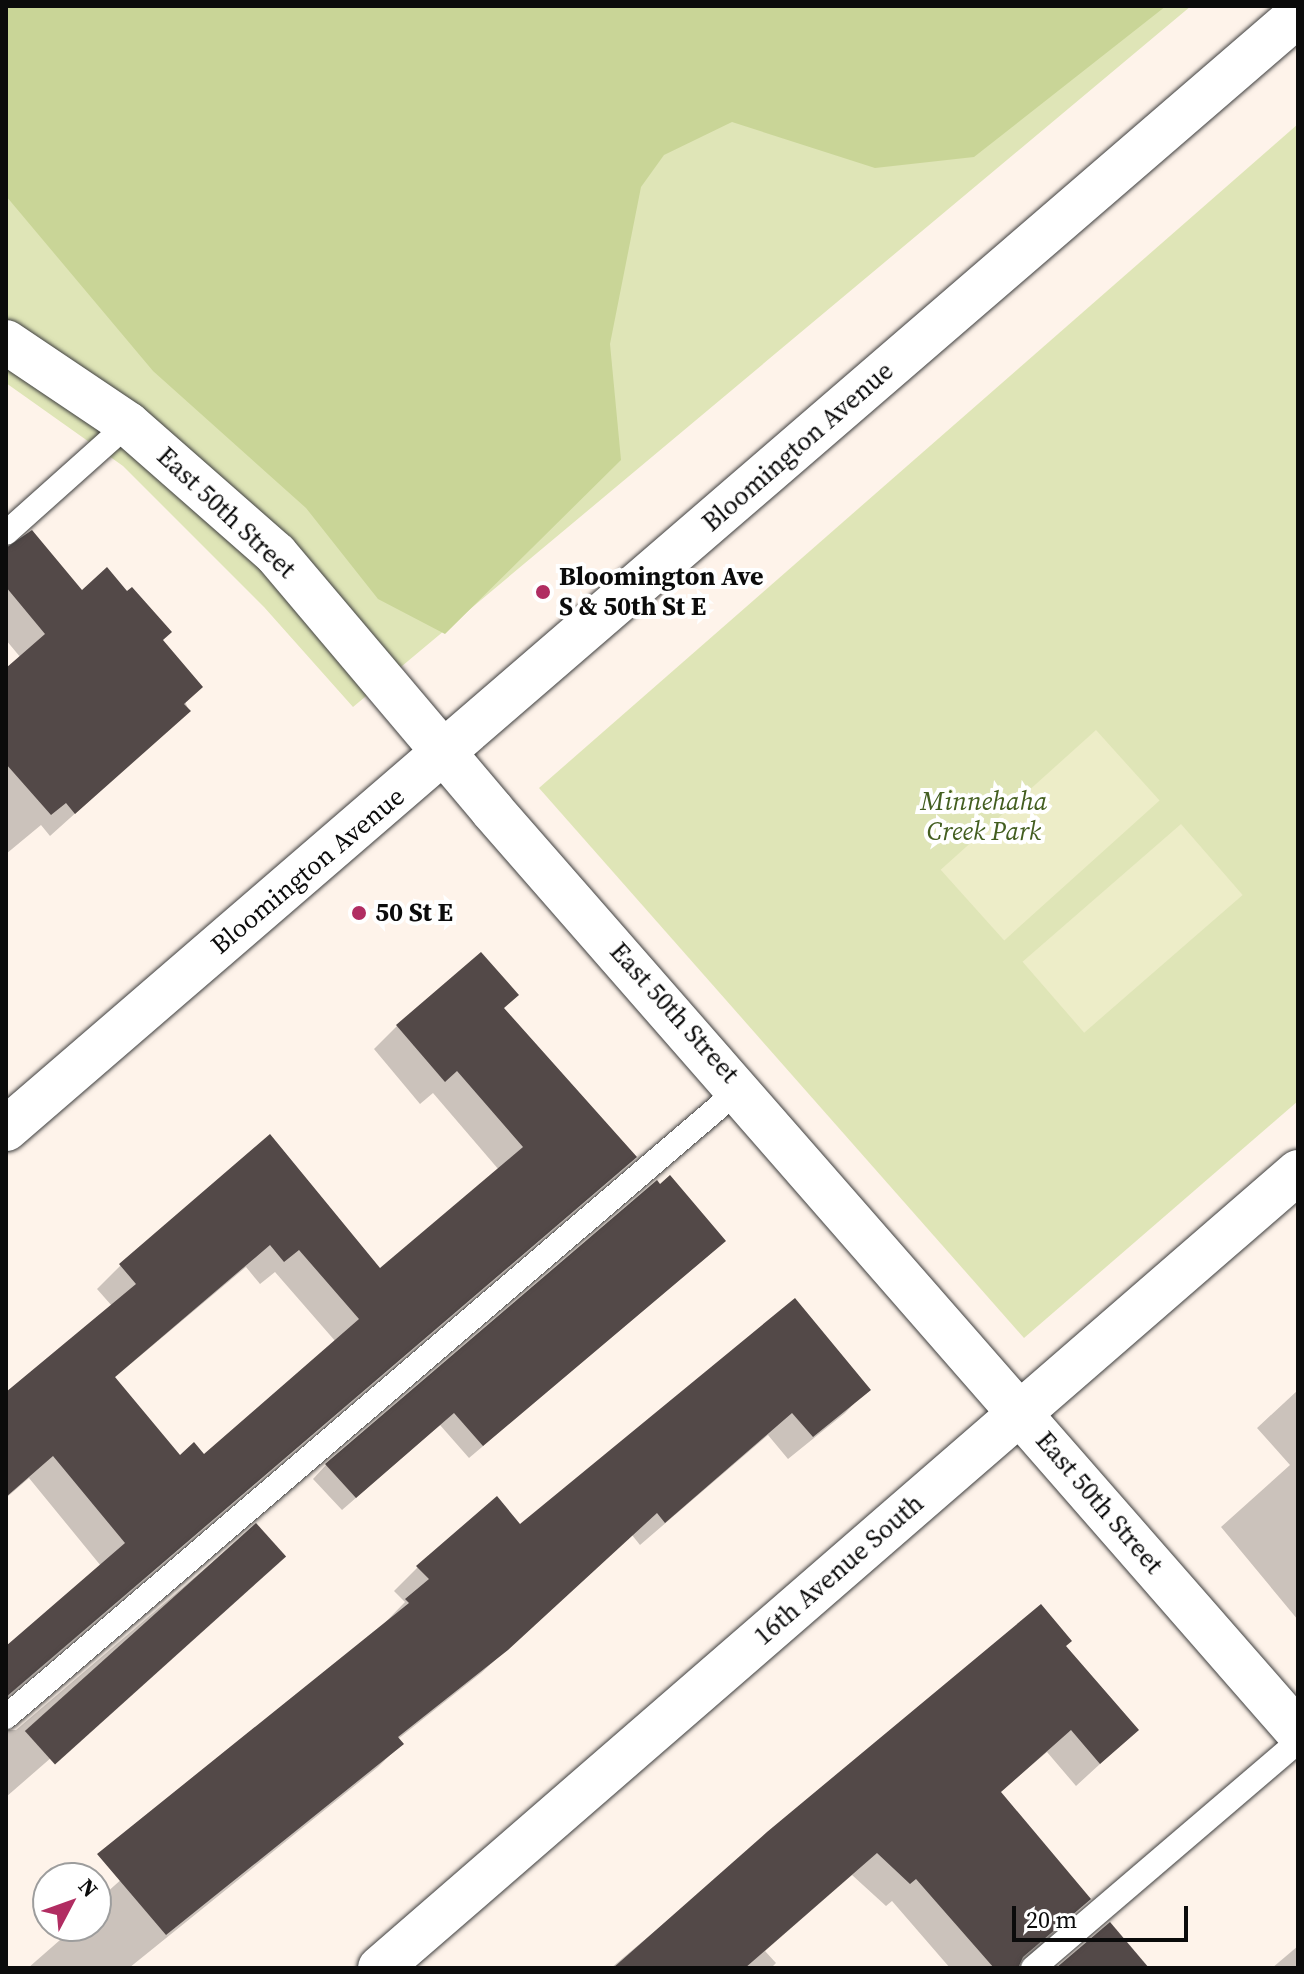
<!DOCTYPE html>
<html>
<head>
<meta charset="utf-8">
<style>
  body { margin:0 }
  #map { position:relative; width:1304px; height:1974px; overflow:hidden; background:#fef3ea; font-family:"Source Serif 4",serif }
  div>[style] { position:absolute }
  .green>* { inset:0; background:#dfe5b7 }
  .forest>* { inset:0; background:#c9d597 }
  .pitch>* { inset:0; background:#ededc8; transform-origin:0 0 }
  .shadow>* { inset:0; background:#0003 }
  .building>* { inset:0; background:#534948; transform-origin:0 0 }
  .roads { filter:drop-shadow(0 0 2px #3e3e3e) drop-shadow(0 0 2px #3e3e3e) }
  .service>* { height:24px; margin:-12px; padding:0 12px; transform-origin:12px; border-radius:12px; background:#fff }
  .minor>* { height:44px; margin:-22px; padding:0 22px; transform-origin:22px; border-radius:22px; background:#fff }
  .tertiary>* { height:44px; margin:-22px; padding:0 22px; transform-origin:22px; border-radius:22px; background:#fff }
  .dots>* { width:22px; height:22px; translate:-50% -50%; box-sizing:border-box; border:4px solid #fff; border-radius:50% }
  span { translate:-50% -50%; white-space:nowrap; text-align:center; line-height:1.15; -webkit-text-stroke:8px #fff; paint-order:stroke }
  .street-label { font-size:26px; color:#0b0b0b }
  .poi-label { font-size:26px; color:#0b0b0b; font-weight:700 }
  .left { translate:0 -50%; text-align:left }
  .park-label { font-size:26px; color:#435e20; font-style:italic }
  .frame { position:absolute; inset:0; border:8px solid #0b0b0b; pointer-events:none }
  .north { position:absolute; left:32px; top:1862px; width:80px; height:80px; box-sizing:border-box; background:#fff; border:2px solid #9d9d9d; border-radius:50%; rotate:49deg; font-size:22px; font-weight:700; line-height:32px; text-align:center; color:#0b0b0b }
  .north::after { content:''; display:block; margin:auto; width:28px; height:36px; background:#b12d62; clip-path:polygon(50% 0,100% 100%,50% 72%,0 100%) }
  .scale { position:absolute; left:1012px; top:1906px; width:176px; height:36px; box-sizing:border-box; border:4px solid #0b0b0b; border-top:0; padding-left:10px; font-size:24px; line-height:28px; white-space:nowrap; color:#0b0b0b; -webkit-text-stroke:6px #fff; paint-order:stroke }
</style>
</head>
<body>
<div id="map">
  <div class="green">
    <div style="clip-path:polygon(6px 6px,1191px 6px,353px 707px,264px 607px,123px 466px,6px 383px)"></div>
    <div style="clip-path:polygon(1298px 124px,1298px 1101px,1024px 1338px,539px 788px)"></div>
  </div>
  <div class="forest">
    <div style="clip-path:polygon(6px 6px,1166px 6px,974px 157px,875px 168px,732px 122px,664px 155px,641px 187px,610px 344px,621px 460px,445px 634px,378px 599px,306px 508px,153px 371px,6px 196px)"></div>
  </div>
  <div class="pitch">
    <div style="left:1096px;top:730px;width:95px;height:209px;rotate:48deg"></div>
    <div style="left:1181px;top:824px;width:94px;height:210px;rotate:49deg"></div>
  </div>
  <div class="shadow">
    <div style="clip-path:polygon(6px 549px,160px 641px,189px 711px,50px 836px,41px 825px,6px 854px,6px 671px,21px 658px,6px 640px)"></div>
    <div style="clip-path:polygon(evenodd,502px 1009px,634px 1157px,6px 1698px,6px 1643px,9px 1646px,101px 1566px,29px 1478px,6px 1498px,6px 1394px,112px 1306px,97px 1289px,121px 1265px,270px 1137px,380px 1271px,499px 1170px,433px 1093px,420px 1104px,374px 1049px,397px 1026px,502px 1009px,246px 1267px,260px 1284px,275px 1272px,336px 1342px,204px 1457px,179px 1457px,114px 1378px,246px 1267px)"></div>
    <div style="clip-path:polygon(710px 1254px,469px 1458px,440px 1425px,342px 1510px,313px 1479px,326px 1465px)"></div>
    <div style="clip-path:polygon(795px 1301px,868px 1389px,845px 1413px,788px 1459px,768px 1435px,640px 1545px,632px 1535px,481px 1673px,398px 1739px,402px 1743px,378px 1767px,129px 1968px,28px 1968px,76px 1926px,96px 1926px,96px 1902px,233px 1780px,405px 1602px,394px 1591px,418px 1567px,520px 1527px)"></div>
    <div style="clip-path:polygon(1298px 1390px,1298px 1620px,1221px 1527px,1290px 1465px,1257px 1428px)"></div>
    <div style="clip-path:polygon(256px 1525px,283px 1556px,6px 1797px,6px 1730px,16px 1730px)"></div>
    <div style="clip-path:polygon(1040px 1607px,1064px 1646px,1137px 1730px,1076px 1786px,1047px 1752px,999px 1793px,1088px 1899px,1018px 1968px,950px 1968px,892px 1901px,886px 1906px,852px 1875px,765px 1951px,776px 1963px,771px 1968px,611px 1968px)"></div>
    <div style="clip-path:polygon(1298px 1946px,1298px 1968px,1272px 1968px)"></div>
  </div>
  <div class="building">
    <div style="clip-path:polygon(32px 530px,82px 590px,107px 567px,127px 591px,132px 587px,172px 632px,163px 640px,203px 687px,184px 704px,191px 711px,75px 814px,66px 803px,51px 815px,6px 764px,6px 668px,45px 634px,6px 587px,6px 548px)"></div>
    <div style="clip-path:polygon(evenodd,481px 952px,519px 995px,504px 1008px,637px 1157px,6px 1697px,6px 1646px,125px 1543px,53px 1456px,6px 1497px,6px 1392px,136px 1284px,119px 1264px,270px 1134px,380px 1268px,523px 1147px,457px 1071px,445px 1082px,396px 1025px,481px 952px,270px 1245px,284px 1262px,299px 1250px,359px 1319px,204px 1454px,194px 1442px,180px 1455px,115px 1377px,270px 1245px)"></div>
    <div style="clip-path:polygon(670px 1175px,726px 1241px,483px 1446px,454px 1413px,356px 1498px,325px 1464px,657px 1180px,660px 1184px)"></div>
    <div style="clip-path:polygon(795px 1298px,871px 1390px,813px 1437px,792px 1413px,665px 1523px,657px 1513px,508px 1650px,398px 1737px,404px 1744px,166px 1935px,97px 1854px,409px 1603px,405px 1599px,429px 1579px,416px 1566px,497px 1496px,520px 1524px)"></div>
    <div style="left:256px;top:1523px;width:45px;height:311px;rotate:48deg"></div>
    <div style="clip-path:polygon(1041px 1604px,1072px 1641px,1066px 1646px,1139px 1730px,1100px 1764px,1071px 1730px,1001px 1792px,1091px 1899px,1023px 1957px,1018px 1968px,994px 1968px,916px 1879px,910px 1884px,877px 1853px,745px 1968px,613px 1968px,767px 1832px)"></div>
    <div style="clip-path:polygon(1110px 1922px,1149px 1968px,1056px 1968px)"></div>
  </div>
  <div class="roads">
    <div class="service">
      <div style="left:6px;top:533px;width:164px;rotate:-41.8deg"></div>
      <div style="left:6px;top:1717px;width:967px;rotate:-40.56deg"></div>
      <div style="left:1033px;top:1968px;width:348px;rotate:-40.5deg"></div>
    </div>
    <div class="minor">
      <div style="left:6px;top:342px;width:147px;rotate:33.9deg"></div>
      <div style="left:128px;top:424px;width:197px;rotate:41.3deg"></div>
      <div style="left:276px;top:554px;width:335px;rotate:49.8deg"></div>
      <div style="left:492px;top:810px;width:1225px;rotate:48.84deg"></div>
      <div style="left:380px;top:1968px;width:1215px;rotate:-40.93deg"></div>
    </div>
    <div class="tertiary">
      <div style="left:6px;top:1129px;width:1706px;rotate:-40.77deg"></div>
    </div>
  </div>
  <div class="dots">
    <div style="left:543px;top:592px;background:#b12d62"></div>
    <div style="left:359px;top:913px;background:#b12d62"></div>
  </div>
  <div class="street-label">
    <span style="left:798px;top:447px;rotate:-41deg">Bloomington Avenue</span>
    <span style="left:226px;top:513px;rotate:43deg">East 50th Street</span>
    <span style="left:308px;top:871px;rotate:-40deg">Bloomington Avenue</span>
    <span style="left:674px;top:1013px;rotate:48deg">East 50th Street</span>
    <span style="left:1099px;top:1503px;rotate:49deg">East 50th Street</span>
    <span style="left:839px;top:1570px;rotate:-41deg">16th Avenue South</span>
  </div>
  <div class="poi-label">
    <span class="left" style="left:559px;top:592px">Bloomington Ave<br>S &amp; 50th St E</span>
    <span class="left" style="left:375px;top:913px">50 St E</span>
  </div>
  <div class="park-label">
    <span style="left:984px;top:817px">Minnehaha<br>Creek Park</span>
  </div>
  <div class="frame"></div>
  <div class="north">N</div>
  <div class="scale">20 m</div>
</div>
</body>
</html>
